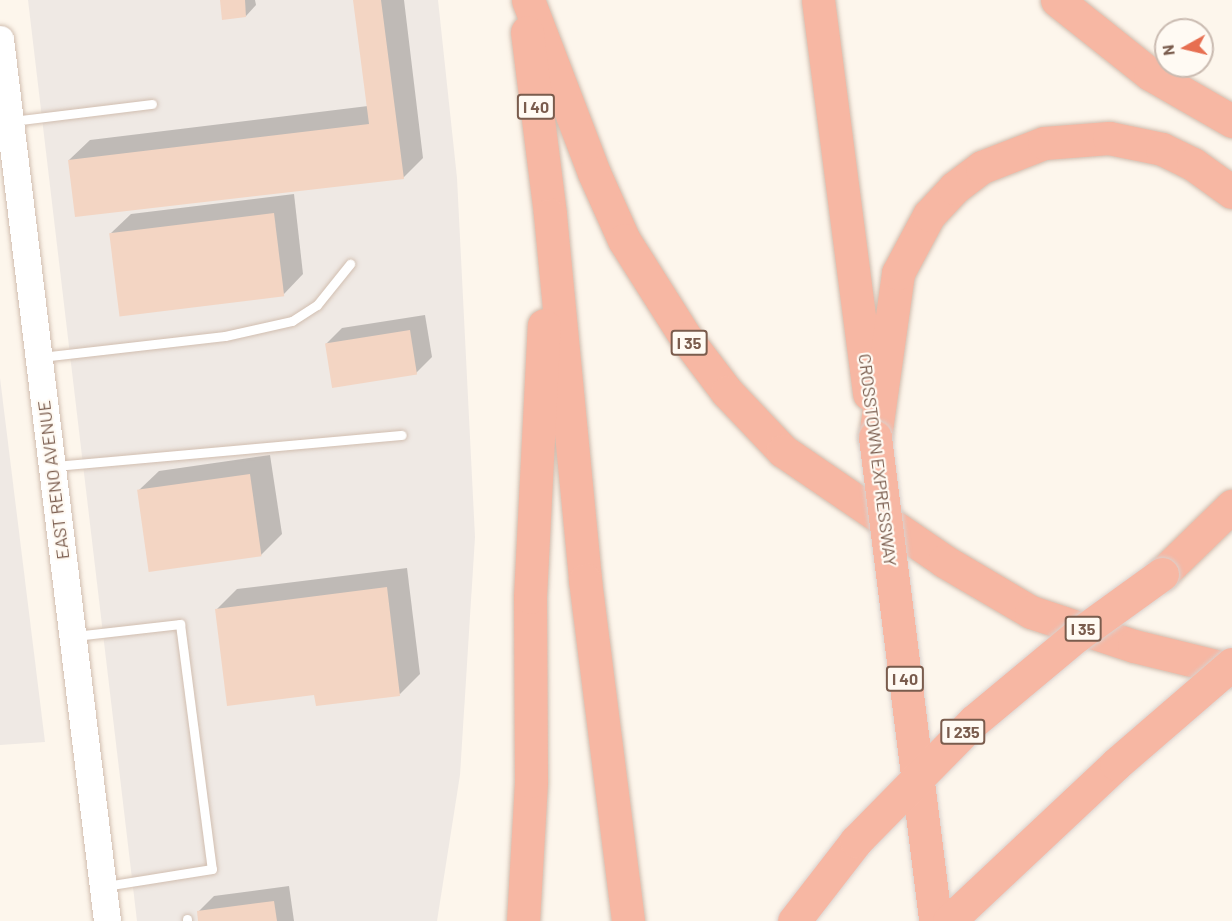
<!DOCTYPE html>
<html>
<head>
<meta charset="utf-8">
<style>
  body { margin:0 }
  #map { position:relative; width:1232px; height:921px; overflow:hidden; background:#fdf6ec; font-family:Barlow,sans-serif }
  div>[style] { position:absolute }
  .industrial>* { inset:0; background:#efe9e4 }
  .shadow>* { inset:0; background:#0003 }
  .building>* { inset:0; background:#f3d5c3; transform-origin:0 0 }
  .roads { filter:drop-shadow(0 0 2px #d1beb0) drop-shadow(0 0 2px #d1beb0) }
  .service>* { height:9px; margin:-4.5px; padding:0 4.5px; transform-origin:4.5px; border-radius:4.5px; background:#fff }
  .secondary>* { height:27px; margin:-13.5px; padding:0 13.5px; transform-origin:13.5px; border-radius:13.5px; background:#fff }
  .motorway>* { height:33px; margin:-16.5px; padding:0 16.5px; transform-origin:16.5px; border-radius:16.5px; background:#f7b7a3 }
  .bridges { filter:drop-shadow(0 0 2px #dad1cd) drop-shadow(0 0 2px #dad1cd) }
  .motorway-bridge>* { height:33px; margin:-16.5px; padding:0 16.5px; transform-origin:16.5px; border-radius:16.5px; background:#f7b7a3 }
  span { translate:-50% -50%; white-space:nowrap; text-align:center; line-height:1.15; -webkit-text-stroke:4.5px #fffaf3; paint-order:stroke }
  .shield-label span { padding:2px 4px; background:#fffaf3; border:2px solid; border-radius:4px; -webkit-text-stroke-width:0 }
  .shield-label { font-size:16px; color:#7a5c4d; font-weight:700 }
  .street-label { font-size:18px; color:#7a5c4d }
  .north { position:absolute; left:1154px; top:18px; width:60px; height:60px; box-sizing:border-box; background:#fffaf3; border:2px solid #cabbb1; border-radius:50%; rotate:262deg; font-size:16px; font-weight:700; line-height:24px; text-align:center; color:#7a5c4d }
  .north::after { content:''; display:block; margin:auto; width:21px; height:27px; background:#e76f51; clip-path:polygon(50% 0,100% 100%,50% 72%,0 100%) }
</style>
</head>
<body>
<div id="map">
  <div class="industrial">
    <div style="clip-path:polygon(28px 0,438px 0,457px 178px,475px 537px,460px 775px,437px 921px,137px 921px)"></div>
    <div style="clip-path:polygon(0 378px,45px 742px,0 745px)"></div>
  </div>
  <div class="shadow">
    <div style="clip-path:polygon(221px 0,255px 0,256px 5px,246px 16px)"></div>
    <div style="clip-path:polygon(355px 0,404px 0,423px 158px,403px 178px,69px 160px,90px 140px,368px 106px)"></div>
    <div style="clip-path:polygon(294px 194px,303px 274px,283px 295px,110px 234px,131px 214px)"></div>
    <div style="clip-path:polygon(425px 315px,432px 357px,416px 373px,326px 344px,342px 328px)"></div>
    <div style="clip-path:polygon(270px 455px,282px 534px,261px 555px,138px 491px,159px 471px)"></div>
    <div style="clip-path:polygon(407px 568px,420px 674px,400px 694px,216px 610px,237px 589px)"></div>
    <div style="clip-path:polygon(289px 886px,294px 921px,199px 921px,198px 912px,214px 896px)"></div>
  </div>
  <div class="building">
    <div style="clip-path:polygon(220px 0,245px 0,246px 17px,222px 20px)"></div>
    <div style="clip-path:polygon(353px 0,381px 0,404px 179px,75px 217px,68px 160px,369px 124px)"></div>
    <div style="left:274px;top:213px;width:84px;height:166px;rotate:83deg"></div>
    <div style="left:410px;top:330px;width:45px;height:86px;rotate:81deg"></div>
    <div style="left:250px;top:474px;width:83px;height:114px;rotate:82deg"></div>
    <div style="clip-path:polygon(387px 587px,400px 696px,316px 706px,314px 695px,227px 706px,215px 609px)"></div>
    <div style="clip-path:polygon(274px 901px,277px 921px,198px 921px,197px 911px)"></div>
  </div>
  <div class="roads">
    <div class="service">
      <div style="left:13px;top:121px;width:140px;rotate:-7deg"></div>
      <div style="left:41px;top:357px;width:185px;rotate:-6.5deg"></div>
      <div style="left:225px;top:336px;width:69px;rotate:-12.6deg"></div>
      <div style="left:292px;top:321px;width:30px;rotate:-33deg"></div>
      <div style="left:317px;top:305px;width:53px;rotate:-51.2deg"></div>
      <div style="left:54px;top:466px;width:349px;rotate:-5.1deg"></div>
      <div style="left:75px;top:636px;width:106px;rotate:-6.5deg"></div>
      <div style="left:180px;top:624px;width:247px;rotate:82.6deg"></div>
      <div style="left:212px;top:869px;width:107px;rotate:170.9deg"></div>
      <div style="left:187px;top:919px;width:2px;rotate:90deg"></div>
    </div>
    <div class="secondary">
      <div style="left:0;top:39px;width:888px;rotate:83.08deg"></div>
    </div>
    <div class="motorway">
      <div style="left:528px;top:0;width:185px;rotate:69.1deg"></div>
      <div style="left:594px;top:173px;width:73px;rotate:65.9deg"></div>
      <div style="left:624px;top:240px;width:116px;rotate:57.7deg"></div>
      <div style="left:686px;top:338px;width:68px;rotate:52.8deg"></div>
      <div style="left:727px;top:392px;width:81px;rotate:46.5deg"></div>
      <div style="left:783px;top:451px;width:195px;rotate:34.3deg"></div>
      <div style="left:944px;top:561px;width:101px;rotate:30.4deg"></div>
      <div style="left:1031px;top:612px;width:108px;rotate:18.3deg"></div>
      <div style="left:1134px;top:646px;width:101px;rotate:13.8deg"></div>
      <div style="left:818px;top:0;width:397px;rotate:82.6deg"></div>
      <div style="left:1057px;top:0;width:119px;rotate:38.5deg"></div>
      <div style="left:1150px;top:74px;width:95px;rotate:29.8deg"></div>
      <div style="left:527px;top:32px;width:184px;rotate:82.8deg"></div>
      <div style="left:550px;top:215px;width:367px;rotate:84.5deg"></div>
      <div style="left:585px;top:580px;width:344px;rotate:82.8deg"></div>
      <div style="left:875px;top:437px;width:166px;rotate:-82deg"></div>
      <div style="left:898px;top:273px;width:66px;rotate:-61.9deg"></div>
      <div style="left:929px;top:215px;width:37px;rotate:-47deg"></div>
      <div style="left:954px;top:188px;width:35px;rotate:-37deg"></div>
      <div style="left:982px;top:167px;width:66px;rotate:-21.2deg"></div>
      <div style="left:1044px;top:143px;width:65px;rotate:-4.4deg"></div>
      <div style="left:1109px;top:138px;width:54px;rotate:11.7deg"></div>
      <div style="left:1162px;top:149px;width:34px;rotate:26deg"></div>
      <div style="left:1193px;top:164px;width:48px;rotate:35.7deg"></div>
      <div style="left:1162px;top:574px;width:98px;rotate:-44.2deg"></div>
      <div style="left:523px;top:921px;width:140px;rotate:-86.7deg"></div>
      <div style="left:531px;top:781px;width:184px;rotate:-90.3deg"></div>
      <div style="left:530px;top:597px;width:272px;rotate:-87.1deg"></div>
    </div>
  </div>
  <div class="bridges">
    <div class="motorway-bridge">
      <div style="left:875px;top:437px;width:488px;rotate:82.9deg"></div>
      <div style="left:794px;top:921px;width:101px;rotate:-52.2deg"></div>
      <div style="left:856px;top:841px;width:168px;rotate:-45.5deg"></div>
      <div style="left:974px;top:721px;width:133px;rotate:-39.8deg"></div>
      <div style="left:1076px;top:636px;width:106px;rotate:-35.8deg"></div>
      <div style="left:949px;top:921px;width:229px;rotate:-43.2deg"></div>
      <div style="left:1116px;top:764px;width:153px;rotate:-40.8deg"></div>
    </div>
  </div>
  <div class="shield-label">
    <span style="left:536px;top:107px">I 40</span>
    <span style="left:689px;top:343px">I 35</span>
    <span style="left:1083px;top:629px">I 35</span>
    <span style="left:905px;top:679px">I 40</span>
    <span style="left:963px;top:732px">I 235</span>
  </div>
  <div class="street-label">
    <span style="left:878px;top:460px;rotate:83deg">CROSSTOWN EXPRESSWAY</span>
    <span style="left:53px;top:480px;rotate:-97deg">EAST RENO AVENUE</span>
  </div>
  <div class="north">N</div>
</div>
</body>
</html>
